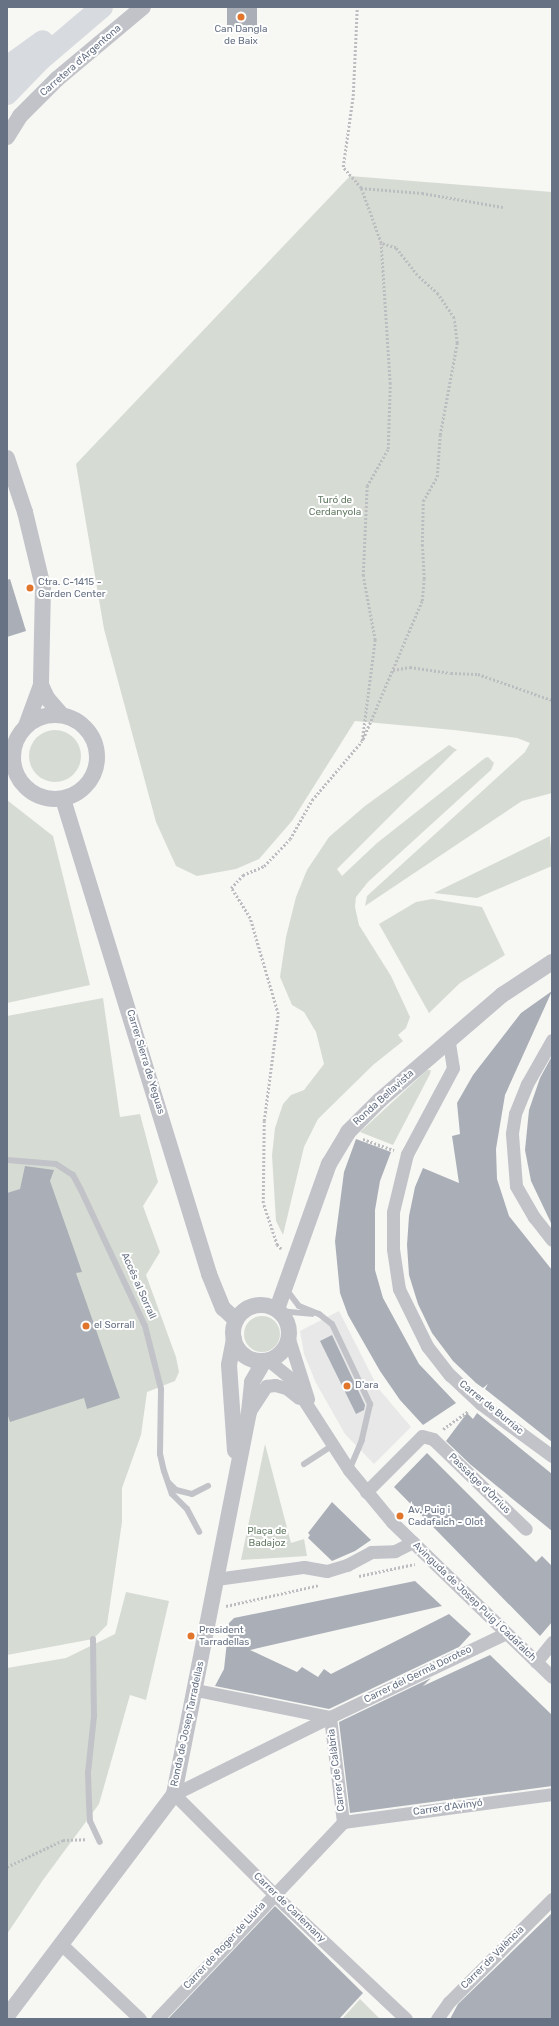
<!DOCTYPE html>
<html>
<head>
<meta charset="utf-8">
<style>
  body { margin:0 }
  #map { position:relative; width:559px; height:2026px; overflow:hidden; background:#f7f7f4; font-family:Rubik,sans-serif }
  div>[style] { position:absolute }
  .built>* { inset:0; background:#e8e8e8 }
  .green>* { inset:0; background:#d6dcd4 }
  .round { border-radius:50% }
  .building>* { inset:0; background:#aaafb7; transform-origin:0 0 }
  .path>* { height:2.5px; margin-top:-1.25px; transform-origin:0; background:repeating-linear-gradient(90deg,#bbbdc0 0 2px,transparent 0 4px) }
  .service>* { height:6px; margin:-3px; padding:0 3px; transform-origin:3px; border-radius:3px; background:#c1c3c8 }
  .minor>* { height:13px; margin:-6.5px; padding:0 6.5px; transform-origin:6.5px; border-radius:6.5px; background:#c1c3c8 }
  .tertiary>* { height:16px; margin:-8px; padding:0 8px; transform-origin:8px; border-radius:8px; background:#c1c3c8 }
  .tertiary>.ring { margin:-8px; padding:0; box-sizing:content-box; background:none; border:16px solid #c1c3c8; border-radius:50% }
  .motorway>* { height:22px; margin:-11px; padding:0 11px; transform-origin:11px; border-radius:11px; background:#d7dadf }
  .dots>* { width:11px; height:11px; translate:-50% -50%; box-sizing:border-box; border:2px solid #fff; border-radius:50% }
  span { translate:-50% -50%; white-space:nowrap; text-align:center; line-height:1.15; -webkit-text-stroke:4px #fff; paint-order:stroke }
  .poi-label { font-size:10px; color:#677285 }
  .left { translate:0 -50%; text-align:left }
  .street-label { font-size:10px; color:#677285 }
  .park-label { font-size:10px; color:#667c66 }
  .frame { position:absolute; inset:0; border:8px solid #677285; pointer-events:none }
</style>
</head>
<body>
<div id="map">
  <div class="built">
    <div style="clip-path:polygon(339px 1311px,378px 1388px,411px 1427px,374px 1464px,345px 1434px,316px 1383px,304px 1354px,300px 1331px)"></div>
  </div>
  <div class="green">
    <div style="clip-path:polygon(350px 176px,552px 192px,552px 793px,522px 801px,365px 906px,367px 896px,525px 752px,530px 743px,517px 738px,454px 730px,355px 721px,292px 821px,259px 859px,236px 869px,197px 876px,176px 866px,156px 822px,104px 629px,76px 464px)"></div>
    <div class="round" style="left:29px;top:730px;width:52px;height:52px"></div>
    <div style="clip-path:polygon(449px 745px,457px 750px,454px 752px,337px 869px,342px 876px,377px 843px,485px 758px,488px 757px,494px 763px,491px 770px,368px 882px,356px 897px,355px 907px,359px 925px,391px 976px,410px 1017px,406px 1028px,398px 1035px,403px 1041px,373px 1065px,318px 1119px,304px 1147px,283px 1235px,276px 1221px,272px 1155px,275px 1128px,283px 1104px,291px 1095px,304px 1090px,324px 1064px,316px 1032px,304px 1012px,292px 1005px,280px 977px,286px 937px,296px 897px,307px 870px,329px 837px,365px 806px)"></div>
    <div style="clip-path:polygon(7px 800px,53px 836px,90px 985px,7px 1003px)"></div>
    <div style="clip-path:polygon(550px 836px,552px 866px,477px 898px,434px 893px)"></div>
    <div style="clip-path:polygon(432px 899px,482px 907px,505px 955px,460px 983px,429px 1013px,379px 924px,416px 902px)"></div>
    <div style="clip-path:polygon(103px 998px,120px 1117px,140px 1114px,158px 1182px,143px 1206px,160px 1252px,146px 1275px,176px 1357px,179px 1372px,175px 1381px,147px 1392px,141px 1435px,122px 1488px,122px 1522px,107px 1625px,93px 1639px,7px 1655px,7px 1016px)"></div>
    <div style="clip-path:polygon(427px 1070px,431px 1070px,430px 1074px,393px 1145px,360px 1132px)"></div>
    <div class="round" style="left:244px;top:1316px;width:36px;height:36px"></div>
    <div style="clip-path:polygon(265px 1444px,291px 1543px,304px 1539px,307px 1556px,241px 1560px)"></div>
    <div style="clip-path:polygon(126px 1592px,169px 1601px,146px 1700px,130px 1695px,99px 1804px,43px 1880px,7px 1934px,7px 1668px,66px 1658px,115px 1634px)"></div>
    <div style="clip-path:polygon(360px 1999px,380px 2019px,342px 2019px)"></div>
  </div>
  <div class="building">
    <div style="left:227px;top:7px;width:30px;height:20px"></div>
    <div style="clip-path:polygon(10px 579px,26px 631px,7px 637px,7px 580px)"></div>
    <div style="clip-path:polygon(552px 991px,505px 1095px,496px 1149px,497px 1179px,509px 1216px,552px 1270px,552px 1442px,485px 1389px,488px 1384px,483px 1388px,476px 1383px,453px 1361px,432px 1333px,418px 1304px,409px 1275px,407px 1245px,409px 1216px,415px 1187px,423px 1168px,459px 1183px,452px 1136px,460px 1134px,457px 1103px,473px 1075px,521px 1013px)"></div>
    <div style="clip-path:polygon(552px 1056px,552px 1225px,531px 1181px,525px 1150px,529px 1110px,540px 1078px)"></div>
    <div style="clip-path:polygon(356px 1139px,391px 1152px,380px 1181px,375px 1210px,375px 1270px,383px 1298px,419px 1364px,456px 1403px,423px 1425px,400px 1400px,380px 1371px,348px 1315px,340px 1293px,335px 1241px,344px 1172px)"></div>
    <div style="clip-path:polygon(25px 1166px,54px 1170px,50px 1181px,82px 1272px,76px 1273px,120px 1398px,87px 1409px,84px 1398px,10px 1422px,7px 1413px,7px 1193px,20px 1189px)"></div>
    <div style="clip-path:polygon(332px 1335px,365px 1405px,364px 1410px,356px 1414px,320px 1341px)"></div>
    <div style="clip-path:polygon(467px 1413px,473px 1419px,477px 1413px,552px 1474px,552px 1531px,471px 1465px,446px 1441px)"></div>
    <div style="clip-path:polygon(427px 1453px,536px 1562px,542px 1556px,552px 1566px,552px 1622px,540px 1636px,394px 1487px)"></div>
    <div style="clip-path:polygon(332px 1502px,371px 1540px,355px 1551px,332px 1561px,308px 1538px,310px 1535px,308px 1533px)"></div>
    <div style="clip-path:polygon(415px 1581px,442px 1606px,250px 1650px,297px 1672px,302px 1667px,318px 1677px,324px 1669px,331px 1674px,449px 1614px,471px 1634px,459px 1647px,329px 1709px,215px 1686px,224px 1669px,229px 1623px,234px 1618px)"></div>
    <div style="clip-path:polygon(490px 1655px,552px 1715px,552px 1786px,350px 1813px,339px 1722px,431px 1678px,423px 1686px)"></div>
    <div style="clip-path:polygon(275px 1906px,363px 1993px,339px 2019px,168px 2019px)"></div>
    <div style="clip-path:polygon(552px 1913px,552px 2019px,450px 2019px,458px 2004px)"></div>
  </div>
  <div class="path">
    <div style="left:361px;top:188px;width:61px;rotate:4.7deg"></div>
    <div style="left:422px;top:193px;width:82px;rotate:9.8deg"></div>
    <div style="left:393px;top:670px;width:17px;rotate:-10deg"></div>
    <div style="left:410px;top:667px;width:41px;rotate:8.3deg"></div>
    <div style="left:451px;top:673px;width:27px;rotate:2deg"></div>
    <div style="left:478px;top:674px;width:78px;rotate:19.4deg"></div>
    <div style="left:363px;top:739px;width:150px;rotate:-66.9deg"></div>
    <div style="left:422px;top:601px;width:22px;rotate:-85deg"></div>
    <div style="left:424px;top:579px;width:33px;rotate:-93deg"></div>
    <div style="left:422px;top:546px;width:45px;rotate:-88.7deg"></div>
    <div style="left:423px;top:501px;width:28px;rotate:-60deg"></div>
    <div style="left:437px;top:477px;width:42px;rotate:-85.9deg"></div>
    <div style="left:440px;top:435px;width:94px;rotate:-79.5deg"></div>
    <div style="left:457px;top:343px;width:25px;rotate:-97deg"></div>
    <div style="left:454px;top:318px;width:29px;rotate:-124deg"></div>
    <div style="left:438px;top:294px;width:28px;rotate:-138deg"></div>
    <div style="left:417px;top:275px;width:34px;rotate:-128deg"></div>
    <div style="left:396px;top:248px;width:16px;rotate:-162deg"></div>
    <div style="left:363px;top:1139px;width:33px;rotate:20deg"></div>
    <div style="left:281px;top:1249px;width:6px;rotate:-135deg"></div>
    <div style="left:277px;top:1245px;width:44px;rotate:-108.4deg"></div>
    <div style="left:263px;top:1203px;width:82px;rotate:-89.3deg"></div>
    <div style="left:264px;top:1121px;width:108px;rotate:-82.5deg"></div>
    <div style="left:278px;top:1014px;width:100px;rotate:-106.3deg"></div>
    <div style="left:250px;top:918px;width:36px;rotate:-122deg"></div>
    <div style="left:231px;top:888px;width:18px;rotate:-47deg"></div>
    <div style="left:243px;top:875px;width:23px;rotate:-23deg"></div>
    <div style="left:264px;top:866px;width:37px;rotate:-46deg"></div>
    <div style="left:290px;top:839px;width:45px;rotate:-60.6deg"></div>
    <div style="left:312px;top:800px;width:77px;rotate:-49.7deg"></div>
    <div style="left:362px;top:741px;width:102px;rotate:-82.7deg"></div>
    <div style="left:375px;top:640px;width:65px;rotate:-100.6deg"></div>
    <div style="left:363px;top:576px;width:90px;rotate:-87.5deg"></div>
    <div style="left:367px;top:486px;width:43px;rotate:-60.4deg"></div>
    <div style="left:388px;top:449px;width:65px;rotate:-88.2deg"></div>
    <div style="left:390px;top:384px;width:141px;rotate:-93.7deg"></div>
    <div style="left:381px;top:243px;width:59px;rotate:-110deg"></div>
    <div style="left:361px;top:188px;width:28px;rotate:-131deg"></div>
    <div style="left:343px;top:167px;width:72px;rotate:-82deg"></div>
    <div style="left:353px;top:96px;width:89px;rotate:-87.4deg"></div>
    <div style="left:443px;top:1429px;width:32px;rotate:-35deg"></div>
    <div style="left:359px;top:1576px;width:57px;rotate:-12.1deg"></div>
    <div style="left:226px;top:1606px;width:95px;rotate:-12.7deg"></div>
    <div style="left:7px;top:1867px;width:62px;rotate:-25.7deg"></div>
    <div style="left:63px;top:1840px;width:23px;rotate:-2deg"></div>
  </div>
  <div class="service">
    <div style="left:7px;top:1160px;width:49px;rotate:4.7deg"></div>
    <div style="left:56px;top:1164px;width:20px;rotate:33deg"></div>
    <div style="left:73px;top:1175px;width:17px;rotate:62deg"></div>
    <div style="left:81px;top:1190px;width:150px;rotate:64.8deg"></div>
    <div style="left:145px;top:1326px;width:65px;rotate:75.7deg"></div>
    <div style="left:161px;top:1389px;width:65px;rotate:90.9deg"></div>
    <div style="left:160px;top:1454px;width:17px;rotate:77deg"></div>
    <div style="left:164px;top:1471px;width:24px;rotate:71deg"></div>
    <div style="left:172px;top:1494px;width:21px;rotate:45deg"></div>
    <div style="left:187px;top:1509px;width:26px;rotate:62deg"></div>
    <div style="left:286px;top:1289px;width:21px;rotate:53deg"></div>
    <div style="left:299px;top:1306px;width:22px;rotate:22deg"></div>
    <div style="left:319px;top:1314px;width:16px;rotate:38deg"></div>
    <div style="left:332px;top:1324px;width:89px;rotate:64.6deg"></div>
    <div style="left:370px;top:1404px;width:37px;rotate:103deg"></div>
    <div style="left:362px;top:1440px;width:33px;rotate:113deg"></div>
    <div style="left:279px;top:1311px;width:33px;rotate:5deg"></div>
    <div style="left:304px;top:1464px;width:33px;rotate:-33deg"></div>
    <div style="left:169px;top:1483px;width:10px;rotate:45deg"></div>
    <div style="left:176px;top:1490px;width:16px;rotate:14deg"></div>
    <div style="left:192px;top:1494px;width:18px;rotate:-27deg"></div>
    <div style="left:93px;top:1639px;width:77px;rotate:89.3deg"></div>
    <div style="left:94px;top:1716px;width:57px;rotate:96deg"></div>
    <div style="left:88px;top:1773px;width:29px;rotate:88deg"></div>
    <div style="left:89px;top:1802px;width:19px;rotate:87deg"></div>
    <div style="left:90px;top:1821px;width:23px;rotate:65deg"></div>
  </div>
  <div class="minor">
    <div style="left:552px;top:1040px;width:51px;rotate:119.6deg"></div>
    <div style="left:527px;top:1084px;width:32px;rotate:112deg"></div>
    <div style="left:515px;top:1114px;width:20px;rotate:99deg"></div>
    <div style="left:512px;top:1134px;width:52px;rotate:85.6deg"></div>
    <div style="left:516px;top:1186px;width:36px;rotate:60deg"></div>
    <div style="left:534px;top:1217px;width:29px;rotate:52deg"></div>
    <div style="left:449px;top:1043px;width:25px;rotate:81deg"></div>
    <div style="left:453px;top:1068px;width:98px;rotate:118.1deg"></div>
    <div style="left:407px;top:1154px;width:60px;rotate:103.6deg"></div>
    <div style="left:393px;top:1212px;width:37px;rotate:90deg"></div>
    <div style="left:393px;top:1249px;width:40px;rotate:81.5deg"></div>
    <div style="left:399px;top:1289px;width:64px;rotate:63.8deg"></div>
    <div style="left:427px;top:1346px;width:37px;rotate:52deg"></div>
    <div style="left:450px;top:1375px;width:42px;rotate:43.1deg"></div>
    <div style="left:481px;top:1404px;width:88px;rotate:36.2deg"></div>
    <div style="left:289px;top:1339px;width:63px;rotate:72.4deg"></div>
    <div style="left:268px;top:1360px;width:27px;rotate:39deg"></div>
    <div style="left:289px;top:1377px;width:111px;rotate:57.2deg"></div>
    <div style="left:349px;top:1470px;width:67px;rotate:50.4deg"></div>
    <div style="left:392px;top:1522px;width:223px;rotate:44.1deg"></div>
    <div style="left:250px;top:1411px;width:30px;rotate:-57deg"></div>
    <div style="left:266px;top:1386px;width:9px;rotate:-6deg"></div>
    <div style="left:275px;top:1385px;width:11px;rotate:15deg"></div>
    <div style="left:286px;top:1388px;width:16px;rotate:38deg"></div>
    <div style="left:366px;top:1492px;width:79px;rotate:-45deg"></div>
    <div style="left:422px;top:1436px;width:11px;rotate:15deg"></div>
    <div style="left:433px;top:1439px;width:129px;rotate:44.1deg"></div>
    <div style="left:216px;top:1579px;width:89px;rotate:-7.8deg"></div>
    <div style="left:304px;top:1567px;width:23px;rotate:10deg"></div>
    <div style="left:327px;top:1571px;width:21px;rotate:-17deg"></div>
    <div style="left:347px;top:1565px;width:27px;rotate:-28deg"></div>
    <div style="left:371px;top:1552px;width:24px;rotate:-2deg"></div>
    <div style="left:395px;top:1551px;width:20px;rotate:-27deg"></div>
    <div style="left:536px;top:1662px;width:26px;rotate:-51deg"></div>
    <div style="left:196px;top:1690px;width:137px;rotate:11.4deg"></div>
    <div style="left:330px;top:1717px;width:195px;rotate:-25.5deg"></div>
    <div style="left:343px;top:1822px;width:106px;rotate:-97.1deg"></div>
    <div style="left:330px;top:1717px;width:174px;rotate:153.7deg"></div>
    <div style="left:174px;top:1794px;width:157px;rotate:45deg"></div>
    <div style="left:285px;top:1905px;width:166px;rotate:43.3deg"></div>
    <div style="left:343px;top:1822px;width:211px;rotate:-7.6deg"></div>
    <div style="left:60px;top:1943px;width:110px;rotate:43.5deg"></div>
    <div style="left:157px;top:2019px;width:271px;rotate:-46.6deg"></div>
    <div style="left:437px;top:2019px;width:21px;rotate:-55deg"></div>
    <div style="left:449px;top:2002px;width:146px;rotate:-45deg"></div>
  </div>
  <div class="tertiary">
    <div style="left:7px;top:137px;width:25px;rotate:-58deg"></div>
    <div style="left:20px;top:116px;width:52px;rotate:-45deg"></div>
    <div style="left:57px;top:79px;width:112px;rotate:-39.9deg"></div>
    <div style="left:7px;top:458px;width:57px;rotate:71.6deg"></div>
    <div style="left:25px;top:512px;width:77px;rotate:76.5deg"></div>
    <div style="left:43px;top:587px;width:98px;rotate:91.2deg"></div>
    <div style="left:41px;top:685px;width:44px;rotate:110.1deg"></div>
    <div style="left:41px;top:685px;width:14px;rotate:65deg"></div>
    <div style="left:47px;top:698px;width:23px;rotate:49deg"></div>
    <div class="ring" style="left:13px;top:715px;width:68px;height:68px"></div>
    <div style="left:63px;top:799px;width:497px;rotate:72.9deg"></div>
    <div style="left:209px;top:1274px;width:37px;rotate:68deg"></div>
    <div style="left:223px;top:1308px;width:18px;rotate:43deg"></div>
    <div class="ring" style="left:233px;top:1305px;width:40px;height:40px"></div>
    <div style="left:277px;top:1309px;width:154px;rotate:-70.3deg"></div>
    <div style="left:329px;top:1164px;width:37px;rotate:-59deg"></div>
    <div style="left:348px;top:1132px;width:45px;rotate:-45deg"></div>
    <div style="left:380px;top:1100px;width:161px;rotate:-40.7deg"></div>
    <div style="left:502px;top:995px;width:60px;rotate:-33.4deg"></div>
    <div style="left:234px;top:1339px;width:26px;rotate:101deg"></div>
    <div style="left:229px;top:1365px;width:86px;rotate:86deg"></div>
    <div style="left:7px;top:2016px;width:278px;rotate:-53deg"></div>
    <div style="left:174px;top:1794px;width:389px;rotate:-78.9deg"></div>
    <div style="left:249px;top:1412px;width:30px;rotate:-84deg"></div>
    <div style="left:252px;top:1382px;width:24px;rotate:-60deg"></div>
  </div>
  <div class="motorway">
    <div style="left:7px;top:67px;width:44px;rotate:-35.8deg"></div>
    <div style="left:7px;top:94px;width:49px;rotate:-45.8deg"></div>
    <div style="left:41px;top:59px;width:80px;rotate:-40.4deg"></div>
  </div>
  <div class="dots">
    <div style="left:241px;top:17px;background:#e0752b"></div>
    <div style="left:30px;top:588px;background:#e0752b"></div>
    <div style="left:86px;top:1326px;background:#e0752b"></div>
    <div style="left:347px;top:1386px;background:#e0752b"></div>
    <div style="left:400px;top:1516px;background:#e0752b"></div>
    <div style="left:191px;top:1636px;background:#e0752b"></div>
  </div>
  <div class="poi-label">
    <span style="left:241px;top:35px">Can Dangla<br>de Baix</span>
    <span class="left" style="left:38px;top:588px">Ctra. C-1415 -<br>Garden Center</span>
    <span class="left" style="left:94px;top:1326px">el Sorrall</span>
    <span class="left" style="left:355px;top:1386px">D'ara</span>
    <span class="left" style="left:408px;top:1516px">Av. Puig i<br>Cadafalch - Olot</span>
    <span class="left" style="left:199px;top:1636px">President<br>Tarradellas</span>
  </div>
  <div class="street-label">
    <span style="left:81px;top:61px;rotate:-41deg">Carretera d'Argentona</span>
    <span style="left:145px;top:1062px;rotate:73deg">Carrer Sierra de Yeguas</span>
    <span style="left:384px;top:1098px;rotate:-42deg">Ronda Bellavista</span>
    <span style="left:138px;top:1286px;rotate:66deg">Accés al Sorrall</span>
    <span style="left:491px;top:1408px;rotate:39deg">Carrer de Burriac</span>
    <span style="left:479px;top:1484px;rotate:44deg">Passatge d'Òrrius</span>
    <span style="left:474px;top:1602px;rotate:44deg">Avinguda de Josep Puig i Cadafalch</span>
    <span style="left:418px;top:1675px;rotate:-26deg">Carrer del Germà Doroteo</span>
    <span style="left:188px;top:1724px;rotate:-78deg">Ronda de Josep Tarradellas</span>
    <span style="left:337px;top:1770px;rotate:-97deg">Carrer de Calàbria</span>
    <span style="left:448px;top:1808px;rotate:-8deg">Carrer d'Avinyó</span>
    <span style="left:289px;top:1908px;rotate:44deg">Carrer de Carlemany</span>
    <span style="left:225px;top:1946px;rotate:-47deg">Carrer de Roger de Llúria</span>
    <span style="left:493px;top:1958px;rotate:-45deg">Carrer de València</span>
  </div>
  <div class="park-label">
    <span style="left:335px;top:506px">Turó de<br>Cerdanyola</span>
    <span style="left:267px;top:1537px">Plaça de<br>Badajoz</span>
  </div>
  <div class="frame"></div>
</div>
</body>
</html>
